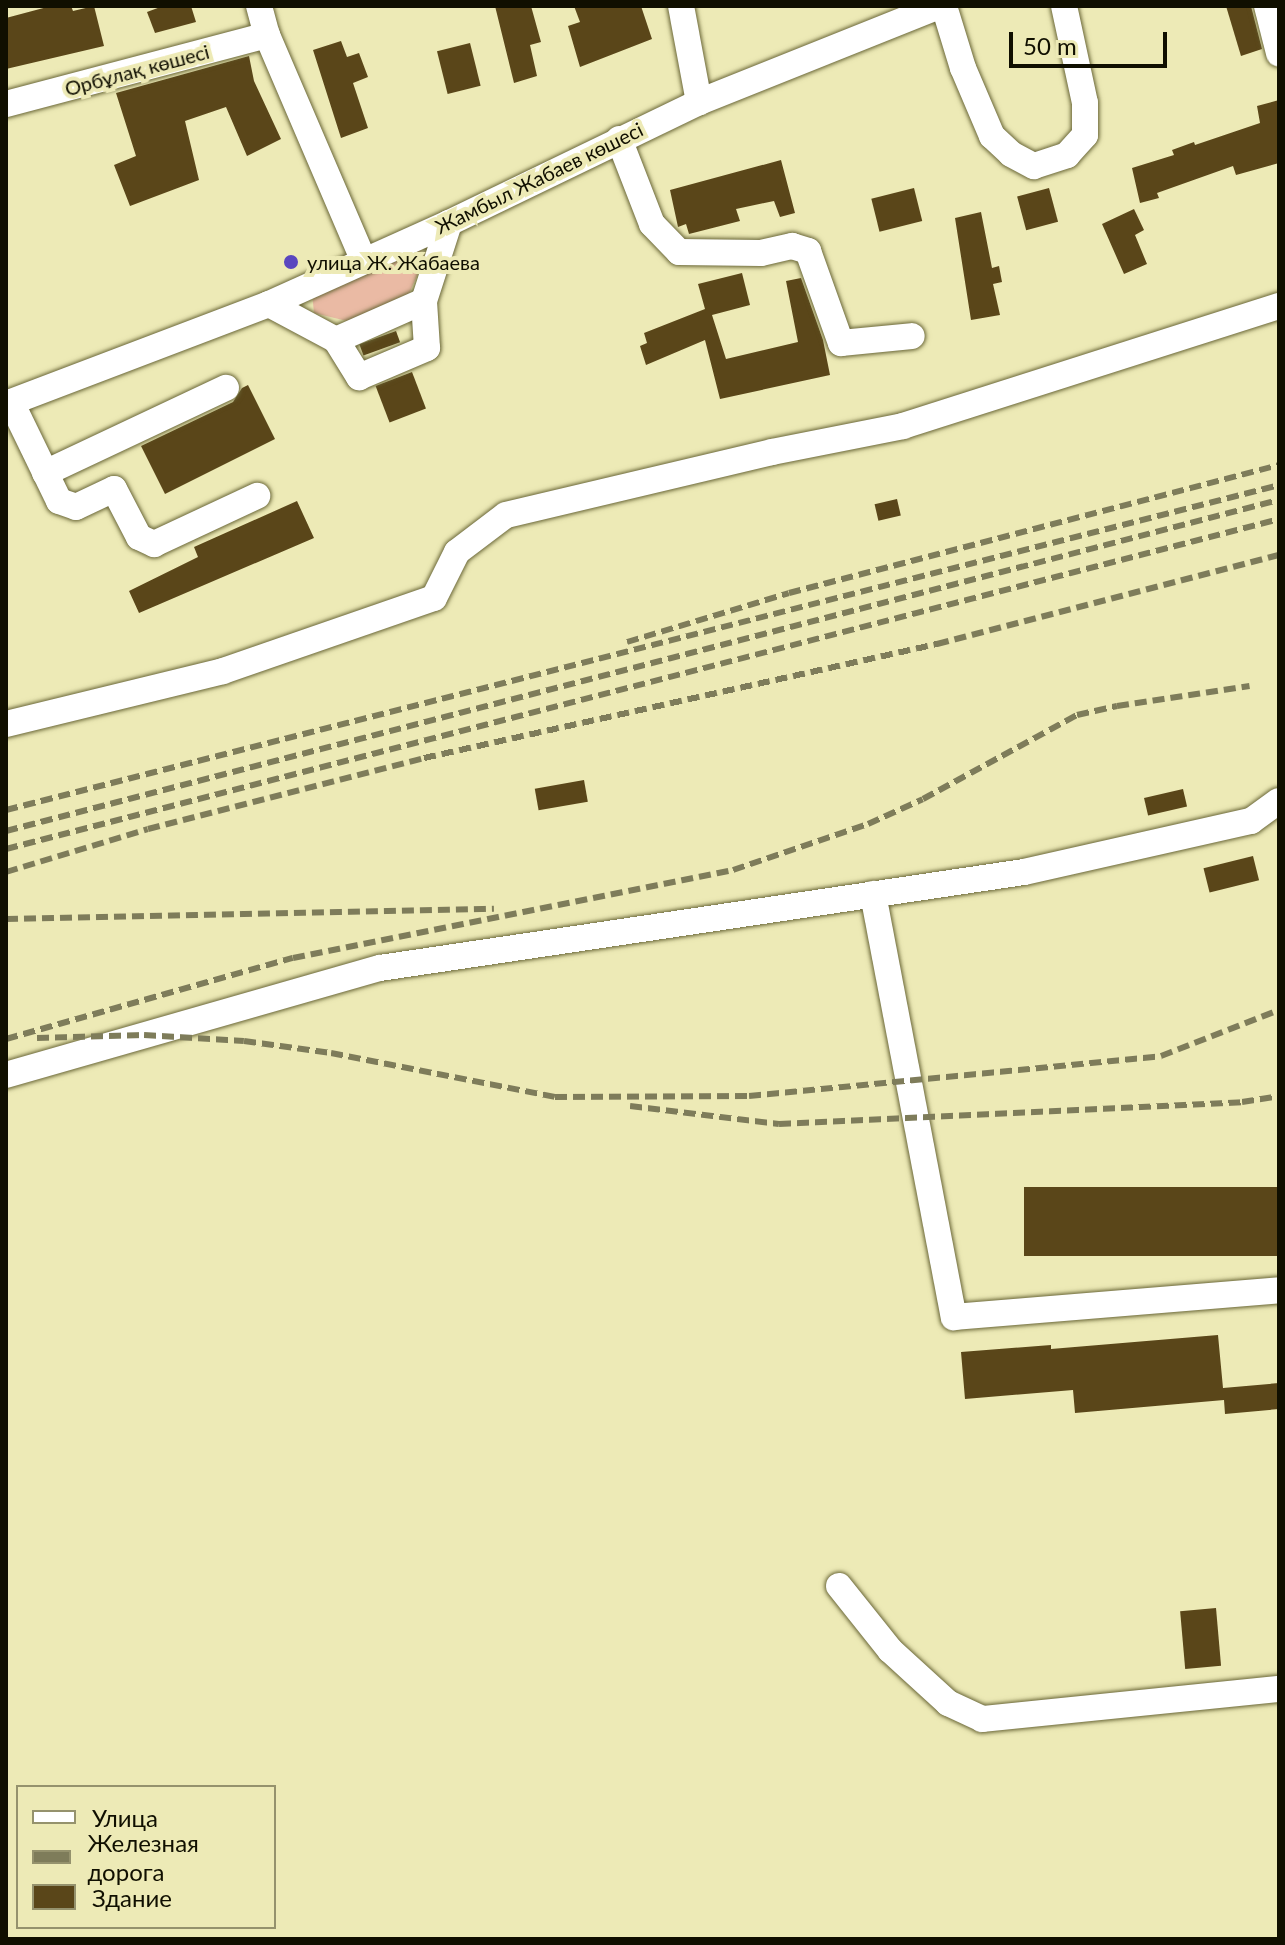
<!DOCTYPE html>
<html>
<head>
<meta charset="utf-8">
<style>
  body { margin:0 }
  #map { position:relative; width:1285px; height:1945px; overflow:hidden; background:#edeab6; font-family:Lato,sans-serif }
  div>[style] { position:absolute }
  .green>* { inset:0; background:#eabaa4 }
  .building>* { inset:0; background:#5a4619; transform-origin:0 0 }
  .roads { filter:drop-shadow(0 0 2px #6a6738) drop-shadow(0 0 2px #6a6738) }
  .minor>* { height:26px; margin:-13px; padding:0 13px; transform-origin:13px; border-radius:13px; background:#fff }
  .rail>* { height:6px; margin-top:-3px; transform-origin:0; background:repeating-linear-gradient(90deg,#7e7c5a 0 12px,transparent 0 18px) }
  .dots>* { width:22px; height:22px; translate:-50% -50%; box-sizing:border-box; border:4px solid #edeab6; border-radius:50% }
  span { translate:-50% -50%; white-space:nowrap; text-align:center; line-height:1.15; -webkit-text-stroke:8px #edeab6; paint-order:stroke }
  .street-label { font-size:20px; color:#100f00 }
  .poi-label { font-size:20px; color:#100f00 }
  .left { translate:0 -50%; text-align:left }
  .frame { position:absolute; inset:0; border:8px solid #100f00; pointer-events:none }
  .legend { position:absolute; left:16px; top:1785px; width:260px; height:144px; box-sizing:border-box; background:#edeab6; border:2px solid #95926d; margin:0; padding:10px 14px; list-style:none; font-size:24px; color:#100f00 }
  .legend li { display:flex; align-items:center; gap:16px; height:40px }
  .legend b { width:40px; border:2px solid #95926d }
  .scale { position:absolute; left:1009px; top:32px; width:158px; height:36px; box-sizing:border-box; border:4px solid #100f00; border-top:0; padding-left:10px; font-size:24px; line-height:28px; white-space:nowrap; color:#100f00; -webkit-text-stroke:6px #edeab6; paint-order:stroke }
</style>
</head>
<body>
<div id="map">
  <div class="green">
    <div style="clip-path:polygon(417px 246px,425px 258px,408px 296px,347px 321px,314px 313px,312px 293px)"></div>
  </div>
  <div class="building">
    <div style="clip-path:polygon(51px 6px,71px 6px,73px 11px,94px 6px,104px 46px,6px 69px,6px 18px)"></div>
    <div style="clip-path:polygon(163px 6px,191px 6px,196px 22px,155px 33px,147px 12px)"></div>
    <div style="clip-path:polygon(495px 6px,531px 6px,541px 42px,530px 45px,537px 76px,514px 83px)"></div>
    <div style="clip-path:polygon(574px 6px,641px 6px,652px 39px,580px 67px,568px 26px,580px 22px)"></div>
    <div style="clip-path:polygon(1226px 6px,1251px 6px,1262px 49px,1241px 56px)"></div>
    <div style="clip-path:polygon(341px 41px,347px 57px,359px 53px,368px 77px,353px 83px,368px 128px,341px 138px,313px 50px)"></div>
    <div style="left:470px;top:43px;width:44px;height:34px;rotate:76deg"></div>
    <div style="clip-path:polygon(249px 56px,254px 81px,281px 139px,247px 156px,226px 107px,185px 121px,199px 180px,130px 206px,114px 165px,136px 156px,116px 93px)"></div>
    <div style="clip-path:polygon(1279px 100px,1279px 163px,1236px 175px,1233px 166px,1157px 193px,1159px 198px,1140px 203px,1132px 168px,1174px 155px,1172px 150px,1194px 142px,1195px 145px,1260px 123px,1257px 106px)"></div>
    <div style="clip-path:polygon(781px 160px,795px 213px,780px 217px,774px 201px,736px 209px,740px 221px,689px 234px,686px 224px,678px 227px,670px 190px)"></div>
    <div style="left:914px;top:188px;width:34px;height:44px;rotate:76deg"></div>
    <div style="left:1049px;top:188px;width:35px;height:33px;rotate:75deg"></div>
    <div style="clip-path:polygon(1134px 209px,1144px 230px,1135px 235px,1147px 264px,1124px 274px,1102px 224px)"></div>
    <div style="clip-path:polygon(981px 212px,992px 268px,999px 266px,1002px 282px,993px 284px,1000px 315px,971px 320px,955px 218px)"></div>
    <div style="clip-path:polygon(742px 273px,750px 305px,712px 315px,726px 359px,798px 342px,786px 281px,801px 278px,823px 340px,830px 375px,720px 399px,705px 340px,646px 365px,640px 346px,647px 343px,644px 333px,705px 309px,698px 284px)"></div>
    <div style="left:396px;top:331px;width:12px;height:39px;rotate:70deg"></div>
    <div style="left:412px;top:372px;width:39px;height:39px;rotate:69deg"></div>
    <div style="clip-path:polygon(248px 385px,275px 439px,165px 494px,141px 446px,233px 402px,242px 388px)"></div>
    <div style="left:897px;top:499px;width:17px;height:23px;rotate:77deg"></div>
    <div style="clip-path:polygon(297px 501px,314px 538px,139px 613px,129px 591px,198px 557px,194px 547px)"></div>
    <div style="left:584px;top:780px;width:22px;height:50px;rotate:80deg"></div>
    <div style="left:1183px;top:789px;width:18px;height:40px;rotate:77deg"></div>
    <div style="left:1253px;top:856px;width:25px;height:51px;rotate:76deg"></div>
    <div style="left:1279px;top:1187px;width:69px;height:255px;rotate:90deg"></div>
    <div style="clip-path:polygon(1218px 1335px,1223px 1388px,1279px 1383px,1279px 1409px,1225px 1414px,1224px 1400px,1075px 1413px,1073px 1390px,965px 1399px,961px 1352px,1051px 1345px,1051px 1349px)"></div>
    <div style="left:1216px;top:1608px;width:58px;height:36px;rotate:85deg"></div>
  </div>
  <div class="roads">
    <div class="minor">
      <div style="left:259px;top:6px;width:30px;rotate:75deg"></div>
      <div style="left:267px;top:35px;width:246px;rotate:66.8deg"></div>
      <div style="left:681px;top:6px;width:98px;rotate:79.4deg"></div>
      <div style="left:944px;top:6px;width:65px;rotate:73deg"></div>
      <div style="left:963px;top:68px;width:74px;rotate:66.9deg"></div>
      <div style="left:992px;top:136px;width:26px;rotate:43deg"></div>
      <div style="left:1011px;top:154px;width:26px;rotate:28deg"></div>
      <div style="left:1034px;top:166px;width:35px;rotate:-18deg"></div>
      <div style="left:1067px;top:155px;width:27px;rotate:-48deg"></div>
      <div style="left:1085px;top:135px;width:32px;rotate:-90deg"></div>
      <div style="left:1085px;top:103px;width:99px;rotate:-102.2deg"></div>
      <div style="left:1267px;top:6px;width:49px;rotate:75.7deg"></div>
      <div style="left:6px;top:104px;width:270px;rotate:-14.8deg"></div>
      <div style="left:619px;top:139px;width:91px;rotate:68.8deg"></div>
      <div style="left:652px;top:224px;width:39px;rotate:46deg"></div>
      <div style="left:679px;top:252px;width:82px;rotate:0.7deg"></div>
      <div style="left:761px;top:253px;width:32px;rotate:-13deg"></div>
      <div style="left:792px;top:246px;width:17px;rotate:17deg"></div>
      <div style="left:808px;top:251px;width:98px;rotate:70.3deg"></div>
      <div style="left:841px;top:343px;width:71px;rotate:-5.6deg"></div>
      <div style="left:269px;top:304px;width:76px;rotate:28.2deg"></div>
      <div style="left:336px;top:340px;width:96px;rotate:-23.9deg"></div>
      <div style="left:424px;top:301px;width:82px;rotate:-72.2deg"></div>
      <div style="left:336px;top:340px;width:44px;rotate:58.1deg"></div>
      <div style="left:359px;top:377px;width:74px;rotate:-23.1deg"></div>
      <div style="left:427px;top:348px;width:47px;rotate:-93.7deg"></div>
      <div style="left:11px;top:402px;width:110px;rotate:64.1deg"></div>
      <div style="left:59px;top:501px;width:18px;rotate:19deg"></div>
      <div style="left:76px;top:507px;width:42px;rotate:-25.3deg"></div>
      <div style="left:114px;top:489px;width:54px;rotate:62.5deg"></div>
      <div style="left:139px;top:537px;width:17px;rotate:25deg"></div>
      <div style="left:154px;top:544px;width:114px;rotate:-25deg"></div>
      <div style="left:6px;top:404px;width:281px;rotate:-20.8deg"></div>
      <div style="left:269px;top:304px;width:197px;rotate:-24.2deg"></div>
      <div style="left:449px;top:223px;width:278px;rotate:-25.8deg"></div>
      <div style="left:699px;top:102px;width:258px;rotate:-21.8deg"></div>
      <div style="left:45px;top:473px;width:200px;rotate:-25.2deg"></div>
      <div style="left:6px;top:724px;width:223px;rotate:-13.7deg"></div>
      <div style="left:223px;top:671px;width:223px;rotate:-19.1deg"></div>
      <div style="left:434px;top:598px;width:51px;rotate:-63.4deg"></div>
      <div style="left:457px;top:552px;width:61px;rotate:-37.1deg"></div>
      <div style="left:506px;top:515px;width:273px;rotate:-13.3deg"></div>
      <div style="left:772px;top:452px;width:134px;rotate:-11.2deg"></div>
      <div style="left:903px;top:426px;width:395px;rotate:-17.7deg"></div>
      <div style="left:873px;top:894px;width:431px;rotate:79.2deg"></div>
      <div style="left:954px;top:1317px;width:326px;rotate:-4.7deg"></div>
      <div style="left:6px;top:1075px;width:389px;rotate:-16deg"></div>
      <div style="left:380px;top:968px;width:651px;rotate:-8.48deg"></div>
      <div style="left:1024px;top:872px;width:233px;rotate:-12.7deg"></div>
      <div style="left:1251px;top:821px;width:34px;rotate:-36deg"></div>
      <div style="left:839px;top:1586px;width:82px;rotate:51.4deg"></div>
      <div style="left:890px;top:1650px;width:79px;rotate:42.4deg"></div>
      <div style="left:948px;top:1703px;width:38px;rotate:25deg"></div>
      <div style="left:982px;top:1719px;width:299px;rotate:-5.8deg"></div>
    </div>
  </div>
  <div class="rail">
    <div style="left:627px;top:642px;width:169px;rotate:-16.8deg"></div>
    <div style="left:789px;top:593px;width:506px;rotate:-14.64deg"></div>
    <div style="left:6px;top:810px;width:1314px;rotate:-14.32deg"></div>
    <div style="left:6px;top:831px;width:1315px;rotate:-14.58deg"></div>
    <div style="left:6px;top:849px;width:1315px;rotate:-14.53deg"></div>
    <div style="left:6px;top:872px;width:148px;rotate:-16.8deg"></div>
    <div style="left:148px;top:829px;width:285px;rotate:-14.4deg"></div>
    <div style="left:424px;top:758px;width:526px;rotate:-12.53deg"></div>
    <div style="left:937px;top:644px;width:353px;rotate:-14.6deg"></div>
    <div style="left:6px;top:919px;width:488px;rotate:-1.2deg"></div>
    <div style="left:37px;top:1038px;width:107px;rotate:-1.6deg"></div>
    <div style="left:144px;top:1035px;width:100px;rotate:3.4deg"></div>
    <div style="left:244px;top:1041px;width:88px;rotate:7.9deg"></div>
    <div style="left:331px;top:1053px;width:228px;rotate:11.1deg"></div>
    <div style="left:555px;top:1097px;width:194px;rotate:-0.3deg"></div>
    <div style="left:749px;top:1096px;width:414px;rotate:-5.5deg"></div>
    <div style="left:1161px;top:1056px;width:127px;rotate:-21.3deg"></div>
    <div style="left:6px;top:1039px;width:298px;rotate:-15.8deg"></div>
    <div style="left:293px;top:958px;width:449px;rotate:-11.3deg"></div>
    <div style="left:733px;top:870px;width:143px;rotate:-18.8deg"></div>
    <div style="left:868px;top:824px;width:60px;rotate:-24.4deg"></div>
    <div style="left:923px;top:799px;width:175px;rotate:-28.6deg"></div>
    <div style="left:1077px;top:715px;width:41px;rotate:-12.7deg"></div>
    <div style="left:1117px;top:706px;width:134px;rotate:-8.6deg"></div>
    <div style="left:630px;top:1106px;width:150px;rotate:6.9deg"></div>
    <div style="left:779px;top:1124px;width:464px;rotate:-2.7deg"></div>
    <div style="left:1242px;top:1102px;width:37px;rotate:-9deg"></div>
  </div>
  <div class="dots">
    <div style="left:291px;top:262px;background:#5a47bf"></div>
  </div>
  <div class="street-label">
    <span style="left:137px;top:70px;rotate:-15deg">Орбұлақ көшесі</span>
    <span style="left:539px;top:178px;rotate:-26deg">Жамбыл Жабаев көшесі</span>
  </div>
  <div class="poi-label">
    <span class="left" style="left:307px;top:262px">улица Ж. Жабаева</span>
  </div>
  <div class="frame"></div>
  <ul class="legend">
  <li><b style="height:10px;background:#fff"></b>Улица</li>
  <li><b style="height:10px;background:#7e7c5a"></b>Железная дорога</li>
  <li><b style="height:22px;background:#5a4619"></b>Здание</li>
  </ul>
  <div class="scale">50 m</div>
</div>
</body>
</html>
